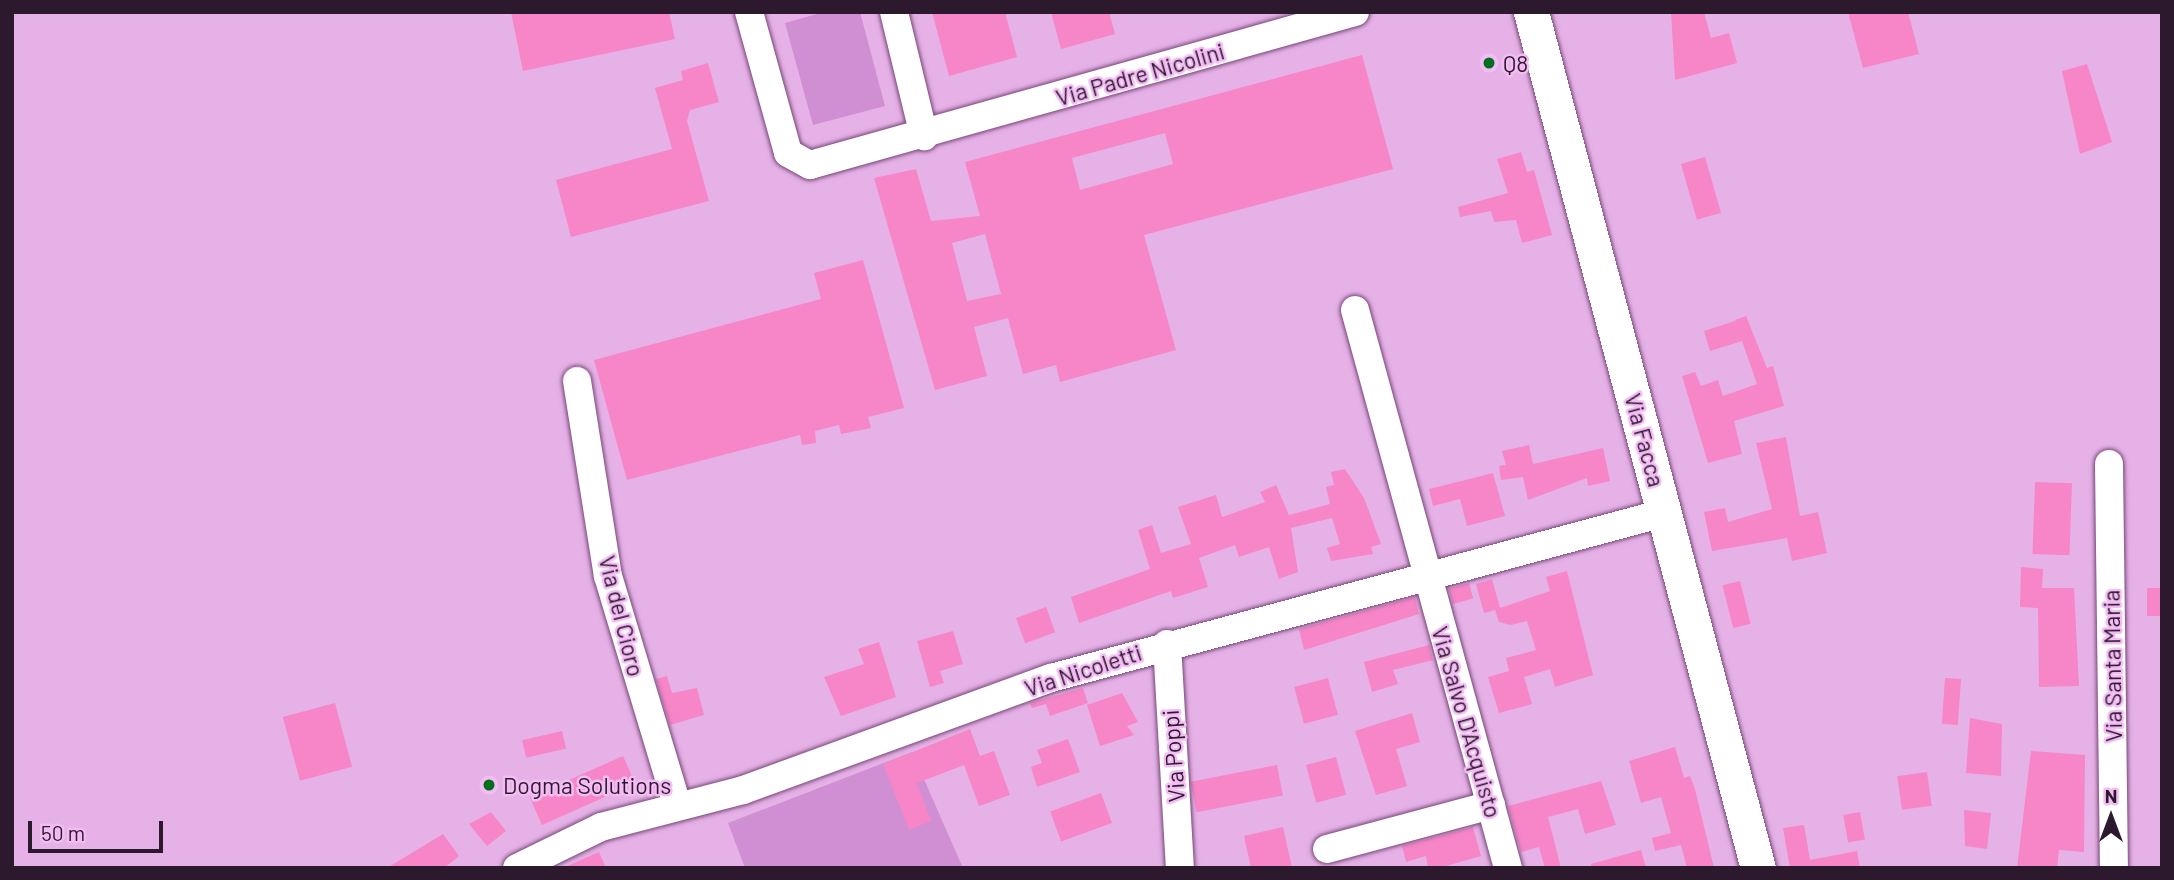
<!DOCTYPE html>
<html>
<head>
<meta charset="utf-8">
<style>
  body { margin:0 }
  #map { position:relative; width:2174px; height:880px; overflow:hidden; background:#e6b1e7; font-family:Barlow,sans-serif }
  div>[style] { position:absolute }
  .green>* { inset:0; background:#d08fd2 }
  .building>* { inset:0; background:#f686c7; transform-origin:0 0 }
  .roads { filter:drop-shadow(0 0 2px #764777) drop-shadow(0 0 2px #764777) }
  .minor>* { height:28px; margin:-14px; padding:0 14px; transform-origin:14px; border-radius:14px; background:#fff }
  .major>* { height:35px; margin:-17.5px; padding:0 17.5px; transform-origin:17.5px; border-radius:17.5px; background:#fff }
  .dots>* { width:19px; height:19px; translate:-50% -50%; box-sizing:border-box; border:4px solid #f3bdf4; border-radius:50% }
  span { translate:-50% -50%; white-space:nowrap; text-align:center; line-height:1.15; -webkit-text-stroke:5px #f3bdf4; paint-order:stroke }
  .poi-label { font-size:23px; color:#2d192e }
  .left { translate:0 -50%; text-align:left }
  .street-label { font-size:23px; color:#2d192e }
  .frame { position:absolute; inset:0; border:14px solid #2d192e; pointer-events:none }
  .north { position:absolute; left:2076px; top:782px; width:70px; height:70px; -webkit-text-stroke:5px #f3bdf4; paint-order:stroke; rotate:0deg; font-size:19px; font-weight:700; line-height:28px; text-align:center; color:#2d192e }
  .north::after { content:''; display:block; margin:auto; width:24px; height:32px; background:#2d192e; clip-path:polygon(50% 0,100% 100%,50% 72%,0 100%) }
  .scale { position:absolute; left:28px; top:821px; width:135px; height:32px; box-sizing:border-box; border:4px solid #2d192e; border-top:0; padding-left:9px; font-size:21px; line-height:24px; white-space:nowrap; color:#2d192e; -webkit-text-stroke:5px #f3bdf4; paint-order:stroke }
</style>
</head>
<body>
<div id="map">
  <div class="green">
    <div style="clip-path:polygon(824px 12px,860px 12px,885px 106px,813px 125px,785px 23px)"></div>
    <div style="clip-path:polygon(912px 752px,963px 868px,745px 868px,728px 823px)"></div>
  </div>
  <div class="building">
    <div style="clip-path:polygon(511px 12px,669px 12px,675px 39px,523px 71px)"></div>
    <div style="clip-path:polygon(932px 12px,1005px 12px,1017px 57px,949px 76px)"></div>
    <div style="clip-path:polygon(1051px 12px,1109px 12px,1115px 34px,1061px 49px)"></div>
    <div style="clip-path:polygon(1671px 12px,1704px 12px,1711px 38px,1729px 33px,1737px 63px,1675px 80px)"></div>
    <div style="clip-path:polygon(1848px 12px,1908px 12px,1919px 54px,1863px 68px)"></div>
    <div style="clip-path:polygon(evenodd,1362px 55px,1393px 169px,1144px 235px,1176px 350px,1060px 382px,1056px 365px,1023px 374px,1008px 318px,974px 327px,987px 376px,935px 390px,874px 178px,916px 169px,931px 221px,980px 216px,965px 162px,1362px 55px,1165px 133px,1173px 164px,1080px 190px,1072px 158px,1165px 133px,1362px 55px,985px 234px,1001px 294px,967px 301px,952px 243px,985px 234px)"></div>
    <div style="clip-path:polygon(708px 63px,719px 102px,690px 110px,687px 121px,709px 201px,571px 237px,556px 180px,672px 149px,655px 88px,683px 80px,681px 71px)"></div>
    <div style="clip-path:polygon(2087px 64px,2112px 142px,2080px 154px,2062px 71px)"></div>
    <div style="clip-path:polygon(1521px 152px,1527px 172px,1534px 170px,1552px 235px,1522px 243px,1516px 220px,1494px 222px,1491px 211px,1460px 217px,1458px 207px,1508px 193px,1497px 159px)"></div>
    <div style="left:1705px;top:157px;width:58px;height:25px;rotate:74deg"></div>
    <div style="clip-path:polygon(863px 260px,904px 408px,868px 417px,871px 428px,841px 434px,839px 425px,815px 431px,816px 443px,802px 445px,800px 435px,627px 480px,594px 360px,821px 299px,814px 273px)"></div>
    <div style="clip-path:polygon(1746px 316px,1767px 368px,1773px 366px,1784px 406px,1734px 421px,1742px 454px,1708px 463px,1682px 376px,1695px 372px,1701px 386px,1718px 380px,1723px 396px,1757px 384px,1742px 341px,1710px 351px,1704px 331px,1735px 321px,1737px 327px,1735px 320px)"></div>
    <div style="clip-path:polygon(1786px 437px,1800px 516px,1818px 512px,1827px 553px,1792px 561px,1787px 538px,1712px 551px,1704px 512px,1725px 508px,1728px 522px,1772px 509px,1756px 443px)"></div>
    <div style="clip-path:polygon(1529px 445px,1533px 464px,1603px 448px,1610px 481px,1588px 486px,1587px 478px,1528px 500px,1523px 477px,1501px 480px,1499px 466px,1506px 465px,1502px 451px)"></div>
    <div style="clip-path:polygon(1345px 469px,1364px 498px,1381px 544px,1371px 547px,1373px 554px,1331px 561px,1327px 548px,1340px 544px,1332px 518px,1291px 528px,1298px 572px,1279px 579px,1269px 547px,1239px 557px,1235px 545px,1199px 558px,1208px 587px,1173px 598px,1171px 591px,1079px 623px,1071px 597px,1150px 569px,1138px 530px,1152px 525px,1161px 553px,1191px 544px,1178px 507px,1216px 495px,1222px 517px,1265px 502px,1260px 492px,1276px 485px,1289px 515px,1330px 504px,1326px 487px,1334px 485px,1331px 472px)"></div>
    <div style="clip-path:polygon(1493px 473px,1505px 516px,1467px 526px,1460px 499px,1433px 506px,1429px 489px)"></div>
    <div style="left:2035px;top:482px;width:37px;height:72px;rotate:2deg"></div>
    <div style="clip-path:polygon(2021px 567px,2043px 569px,2042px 588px,2074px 588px,2079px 686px,2039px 687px,2038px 608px,2020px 607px)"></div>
    <div style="clip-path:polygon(1567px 571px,1593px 675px,1555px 687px,1550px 669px,1524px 677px,1532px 704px,1499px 713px,1488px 677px,1509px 671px,1506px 658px,1536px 650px,1527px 621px,1511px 625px,1499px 622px,1495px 610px,1484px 613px,1476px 584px,1492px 579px,1500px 608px,1550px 591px,1546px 577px)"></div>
    <div style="left:1740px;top:581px;width:44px;height:18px;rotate:76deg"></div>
    <div style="left:1469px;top:583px;width:16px;height:21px;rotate:75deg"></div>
    <div style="left:2147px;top:588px;width:15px;height:28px"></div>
    <div style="clip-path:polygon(1415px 597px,1419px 614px,1304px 650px,1299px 629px)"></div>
    <div style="left:1046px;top:607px;width:27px;height:32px;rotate:70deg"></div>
    <div style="clip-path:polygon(953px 631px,963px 664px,940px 671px,944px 683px,930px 687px,917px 641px)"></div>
    <div style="clip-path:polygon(879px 642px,896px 697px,841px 716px,824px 677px,864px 664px,858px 649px)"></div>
    <div style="clip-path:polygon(1429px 645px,1433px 660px,1393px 670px,1398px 684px,1372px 692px,1364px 662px)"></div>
    <div style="clip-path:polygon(667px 676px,672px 693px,697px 688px,704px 715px,670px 725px,656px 679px)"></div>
    <div style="left:1328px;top:678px;width:38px;height:35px;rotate:75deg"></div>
    <div style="left:1961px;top:679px;width:46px;height:16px;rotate:94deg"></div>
    <div style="clip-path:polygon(1083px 688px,1088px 703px,1050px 716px,1046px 704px,1032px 708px,1030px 703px)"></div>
    <div style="clip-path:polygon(1122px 693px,1138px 722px,1127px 726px,1134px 735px,1100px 746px,1087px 705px)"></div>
    <div style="left:335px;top:703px;width:66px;height:54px;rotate:75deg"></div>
    <div style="clip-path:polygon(1412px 713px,1420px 742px,1396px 749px,1407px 786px,1376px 795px,1355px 731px)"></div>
    <div style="clip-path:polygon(1970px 718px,2002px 724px,2001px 776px,1966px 773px)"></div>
    <div style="clip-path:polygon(970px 729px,980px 756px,994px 751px,1010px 795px,979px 806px,964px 765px,917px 783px,931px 821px,909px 830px,883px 764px)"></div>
    <div style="left:562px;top:731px;width:18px;height:41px;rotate:77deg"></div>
    <div style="clip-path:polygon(1068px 739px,1080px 772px,1037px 787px,1031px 767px,1042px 763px,1037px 750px)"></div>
    <div style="clip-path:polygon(1675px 747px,1684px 778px,1690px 776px,1695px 789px,1714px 868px,1687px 868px,1681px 845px,1655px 851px,1652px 838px,1671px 833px,1665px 812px,1661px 797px,1641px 803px,1629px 761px)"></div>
    <div style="clip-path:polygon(2031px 751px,2085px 755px,2084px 852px,2059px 850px,2057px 868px,2017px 868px)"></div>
    <div style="left:623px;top:756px;width:30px;height:102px;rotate:66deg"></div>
    <div style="left:1336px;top:757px;width:39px;height:31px;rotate:75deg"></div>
    <div style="left:1277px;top:765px;width:31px;height:88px;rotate:79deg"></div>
    <div style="left:1927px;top:772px;width:34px;height:30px;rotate:82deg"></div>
    <div style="clip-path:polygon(1601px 781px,1616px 825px,1585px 834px,1578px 809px,1548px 817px,1561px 868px,1545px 868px,1539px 847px,1521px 852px,1508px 806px)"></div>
    <div style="left:1101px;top:793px;width:32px;height:54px;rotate:70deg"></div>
    <div style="clip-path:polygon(1964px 810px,1991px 813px,1987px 849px,1965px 846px)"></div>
    <div style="clip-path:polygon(491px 812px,506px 831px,487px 846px,469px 824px)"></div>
    <div style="left:1860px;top:812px;width:28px;height:17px;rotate:80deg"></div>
    <div style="clip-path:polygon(1804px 825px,1810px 860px,1857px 851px,1860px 868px,1790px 868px,1783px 828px)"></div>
    <div style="clip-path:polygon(1283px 827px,1292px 868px,1251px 868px,1244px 836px)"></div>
    <div style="clip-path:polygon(1473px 827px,1481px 856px,1439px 868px,1428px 868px,1426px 856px,1406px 862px,1402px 846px)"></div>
    <div style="clip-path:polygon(443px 834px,459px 856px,444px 868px,387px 868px)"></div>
    <div style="clip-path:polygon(1641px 850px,1646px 868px,1592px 868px,1591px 864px)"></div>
    <div style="clip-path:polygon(599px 852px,606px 868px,563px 868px)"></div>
  </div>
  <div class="roads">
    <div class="minor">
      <div style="left:749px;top:12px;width:146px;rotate:74.5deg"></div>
      <div style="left:788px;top:153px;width:25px;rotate:29deg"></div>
      <div style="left:810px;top:165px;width:566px;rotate:-15.68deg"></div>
      <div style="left:894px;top:12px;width:128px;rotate:76.4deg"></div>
      <div style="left:1355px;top:310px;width:579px;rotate:74.67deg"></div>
      <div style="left:577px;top:381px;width:197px;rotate:81deg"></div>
      <div style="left:608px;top:576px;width:239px;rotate:73.2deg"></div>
      <div style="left:2109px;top:464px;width:404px;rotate:89.3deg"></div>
      <div style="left:1167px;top:644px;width:224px;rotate:86.7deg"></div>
      <div style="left:1327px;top:849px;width:170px;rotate:-15deg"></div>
      <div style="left:517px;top:868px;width:93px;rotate:-26deg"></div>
      <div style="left:601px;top:827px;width:147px;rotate:-14.6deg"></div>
      <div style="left:743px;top:790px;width:328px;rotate:-20deg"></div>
      <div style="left:1051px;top:678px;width:635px;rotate:-15.07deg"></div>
    </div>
    <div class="major">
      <div style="left:1531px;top:12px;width:886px;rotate:75.15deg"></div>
    </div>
  </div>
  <div class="dots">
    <div style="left:1489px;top:63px;background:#006e1f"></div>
    <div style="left:489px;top:785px;background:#006e1f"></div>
  </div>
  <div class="poi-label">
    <span class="left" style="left:1503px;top:63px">Q8</span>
    <span class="left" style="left:503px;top:785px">Dogma Solutions</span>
  </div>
  <div class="street-label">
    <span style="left:1140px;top:74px;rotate:-16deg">Via Padre Nicolini</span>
    <span style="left:1645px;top:440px;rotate:75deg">Via Facca</span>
    <span style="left:622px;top:616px;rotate:76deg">Via del Cioro</span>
    <span style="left:2112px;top:666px;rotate:-91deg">Via Santa Maria</span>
    <span style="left:1083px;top:670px;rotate:-18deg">Via Nicoletti</span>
    <span style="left:1467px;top:722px;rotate:74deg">Via Salvo D'Acquisto</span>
    <span style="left:1173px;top:756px;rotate:-94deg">Via Poppi</span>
  </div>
  <div class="frame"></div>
  <div class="north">N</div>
  <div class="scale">50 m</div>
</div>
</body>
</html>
